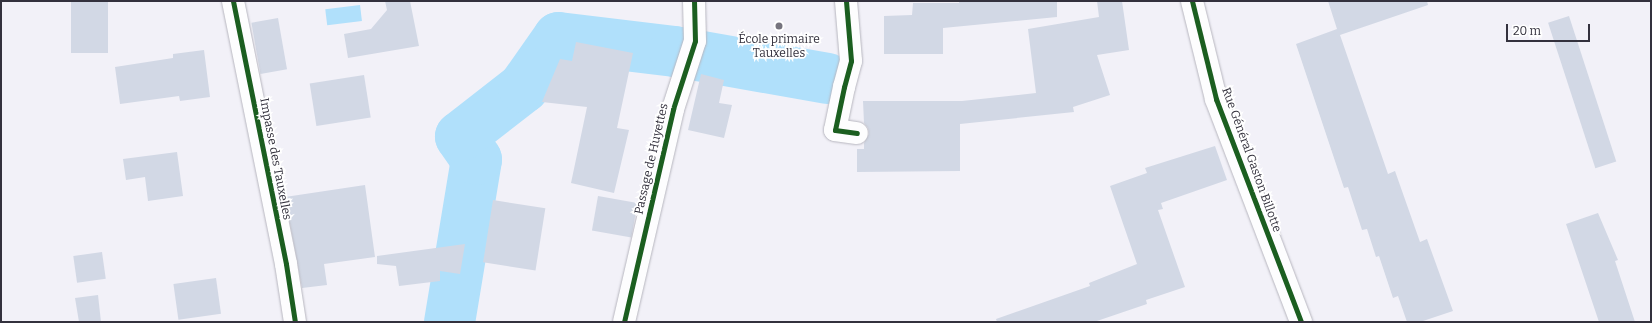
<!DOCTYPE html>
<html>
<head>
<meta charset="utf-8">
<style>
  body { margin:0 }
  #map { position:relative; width:1652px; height:323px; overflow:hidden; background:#f2f1f8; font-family:Bitter,serif }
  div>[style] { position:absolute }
  .water>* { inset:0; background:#b0e0fb; transform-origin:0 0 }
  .river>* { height:51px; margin:-25.5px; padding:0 25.5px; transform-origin:25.5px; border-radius:25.5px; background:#b0e0fb }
  .building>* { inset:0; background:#d2d8e5; transform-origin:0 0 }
  .roads { filter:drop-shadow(0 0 1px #b7b6bf) drop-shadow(0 0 1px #b7b6bf) }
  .minor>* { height:22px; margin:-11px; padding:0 11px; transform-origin:11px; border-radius:11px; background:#fdfdfe }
  .cycleway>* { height:5px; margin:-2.5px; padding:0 2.5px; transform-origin:2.5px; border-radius:2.5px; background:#1b5e20 }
  .dots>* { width:11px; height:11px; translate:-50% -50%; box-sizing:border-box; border:2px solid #fff; border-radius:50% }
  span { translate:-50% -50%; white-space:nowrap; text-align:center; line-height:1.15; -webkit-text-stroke:3.5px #fff; paint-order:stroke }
  .poi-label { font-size:12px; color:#33313d }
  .street-label { font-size:12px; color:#33313d }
  .frame { position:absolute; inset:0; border:2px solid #33313d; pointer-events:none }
  .scale { position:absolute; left:1506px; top:24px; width:84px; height:18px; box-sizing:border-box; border:2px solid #33313d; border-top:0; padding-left:5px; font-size:12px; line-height:14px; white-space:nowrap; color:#33313d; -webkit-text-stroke:3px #fff; paint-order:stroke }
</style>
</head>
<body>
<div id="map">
  <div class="water">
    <div style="left:360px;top:5px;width:16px;height:35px;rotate:83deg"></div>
  </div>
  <div class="river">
    <div style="left:449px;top:322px;width:165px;rotate:-80.6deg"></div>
    <div style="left:476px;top:159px;width:28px;rotate:-125deg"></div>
    <div style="left:460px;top:136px;width:80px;rotate:-37.9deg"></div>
    <div style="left:523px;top:87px;width:61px;rotate:-55deg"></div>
    <div style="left:558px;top:37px;width:117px;rotate:6.9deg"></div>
    <div style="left:674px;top:51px;width:155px;rotate:10deg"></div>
  </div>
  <div class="building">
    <div style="left:71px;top:1px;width:37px;height:52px"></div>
    <div style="clip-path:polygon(385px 1px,410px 1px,419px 46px,348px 58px,344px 34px,371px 29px,387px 10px)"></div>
    <div style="clip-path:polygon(959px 1px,1057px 1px,1057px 17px,943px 28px,943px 54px,884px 54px,884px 16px,912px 15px,913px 3px,959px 3px)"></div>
    <div style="clip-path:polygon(1097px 1px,1122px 1px,1129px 50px,1097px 55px,1110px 95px,1073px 107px,1074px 112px,960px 124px,960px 171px,857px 172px,857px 149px,864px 149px,864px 143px,869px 134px,868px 128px,864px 123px,863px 101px,962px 101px,1036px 93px,1028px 29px,1099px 17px)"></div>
    <div style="clip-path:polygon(1328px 1px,1427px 1px,1428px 5px,1340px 35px,1388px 174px,1395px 171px,1420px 242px,1427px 239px,1453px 311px,1420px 322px,1407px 322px,1398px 296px,1393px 298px,1379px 256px,1376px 257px,1367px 229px,1362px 230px,1348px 187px,1344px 188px,1296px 44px,1337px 29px)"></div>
    <div style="left:1569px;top:16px;width:153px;height:22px;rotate:72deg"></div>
    <div style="left:278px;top:18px;width:52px;height:27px;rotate:80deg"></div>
    <div style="clip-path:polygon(576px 42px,633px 53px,617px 128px,629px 130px,614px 193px,571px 183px,587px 107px,542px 102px,560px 59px,572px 61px)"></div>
    <div style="clip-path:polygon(204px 50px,210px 97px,180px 101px,179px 96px,120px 104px,115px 67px,173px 58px,173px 54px)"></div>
    <div style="clip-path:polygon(701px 74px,724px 80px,719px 103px,732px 105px,724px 138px,688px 130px)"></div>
    <div style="left:364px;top:75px;width:43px;height:55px;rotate:81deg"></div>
    <div style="clip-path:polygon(1215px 146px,1227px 180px,1161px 203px,1163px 209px,1158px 210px,1185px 287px,1146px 300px,1147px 304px,1094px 322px,997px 322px,996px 319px,1090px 286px,1089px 283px,1137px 264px,1110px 186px,1147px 173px,1145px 168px)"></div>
    <div style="clip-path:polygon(177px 152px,183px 196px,148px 201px,145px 177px,126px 180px,123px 159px)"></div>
    <div style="clip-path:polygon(365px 185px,375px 257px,324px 264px,327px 285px,302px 288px,285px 197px)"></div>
    <div style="left:598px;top:196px;width:40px;height:35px;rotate:10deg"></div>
    <div style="left:493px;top:200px;width:53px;height:63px;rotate:9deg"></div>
    <div style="clip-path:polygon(1598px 213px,1618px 260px,1615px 261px,1635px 322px,1599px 322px,1566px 224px)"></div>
    <div style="clip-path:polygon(465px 244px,460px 274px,440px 271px,440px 281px,399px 286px,396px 266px,377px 264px,377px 256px)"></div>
    <div style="left:102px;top:252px;width:27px;height:29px;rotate:82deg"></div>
    <div style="left:216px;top:278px;width:36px;height:43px;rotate:82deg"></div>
    <div style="clip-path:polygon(98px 295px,101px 322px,79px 322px,75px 298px)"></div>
  </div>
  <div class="roads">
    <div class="minor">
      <div style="left:233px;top:1px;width:268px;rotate:78.6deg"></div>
      <div style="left:286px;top:264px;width:59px;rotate:81.2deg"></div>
      <div style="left:846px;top:1px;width:60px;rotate:85.2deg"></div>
      <div style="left:851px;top:61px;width:27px;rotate:105deg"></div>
      <div style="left:844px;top:87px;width:44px;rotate:101.8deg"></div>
      <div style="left:835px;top:130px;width:22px;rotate:8deg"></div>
      <div style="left:1192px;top:1px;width:101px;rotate:76.2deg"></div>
      <div style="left:1216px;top:99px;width:239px;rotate:69.1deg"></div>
      <div style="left:624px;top:322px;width:219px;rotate:-77deg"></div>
      <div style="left:673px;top:109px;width:71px;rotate:-72.1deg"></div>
      <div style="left:695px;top:41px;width:40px;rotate:-91.4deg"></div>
    </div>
  </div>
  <div class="cycleway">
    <div style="left:233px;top:1px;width:268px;rotate:78.6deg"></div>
    <div style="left:286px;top:264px;width:59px;rotate:81.2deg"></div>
    <div style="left:846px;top:1px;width:60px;rotate:85.2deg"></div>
    <div style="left:851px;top:61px;width:27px;rotate:105deg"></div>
    <div style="left:844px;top:87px;width:44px;rotate:101.8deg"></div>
    <div style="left:835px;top:130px;width:22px;rotate:8deg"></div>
    <div style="left:1192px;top:1px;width:101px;rotate:76.2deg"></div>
    <div style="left:1216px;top:99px;width:239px;rotate:69.1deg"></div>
    <div style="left:624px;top:322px;width:219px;rotate:-77deg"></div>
    <div style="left:673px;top:109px;width:71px;rotate:-72.1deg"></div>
    <div style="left:695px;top:41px;width:40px;rotate:-91.4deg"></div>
  </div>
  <div class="dots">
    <div style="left:779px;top:26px;background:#76747e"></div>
  </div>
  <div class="poi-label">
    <span style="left:779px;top:47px">École primaire<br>Tauxelles</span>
  </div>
  <div class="street-label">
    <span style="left:275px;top:159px;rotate:79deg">Impasse des Tauxelles</span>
    <span style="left:652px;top:159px;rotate:-77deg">Passage de Huyettes</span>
    <span style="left:1251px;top:160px;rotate:70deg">Rue Général Gaston Billotte</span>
  </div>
  <div class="frame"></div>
  <div class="scale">20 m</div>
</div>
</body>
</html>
